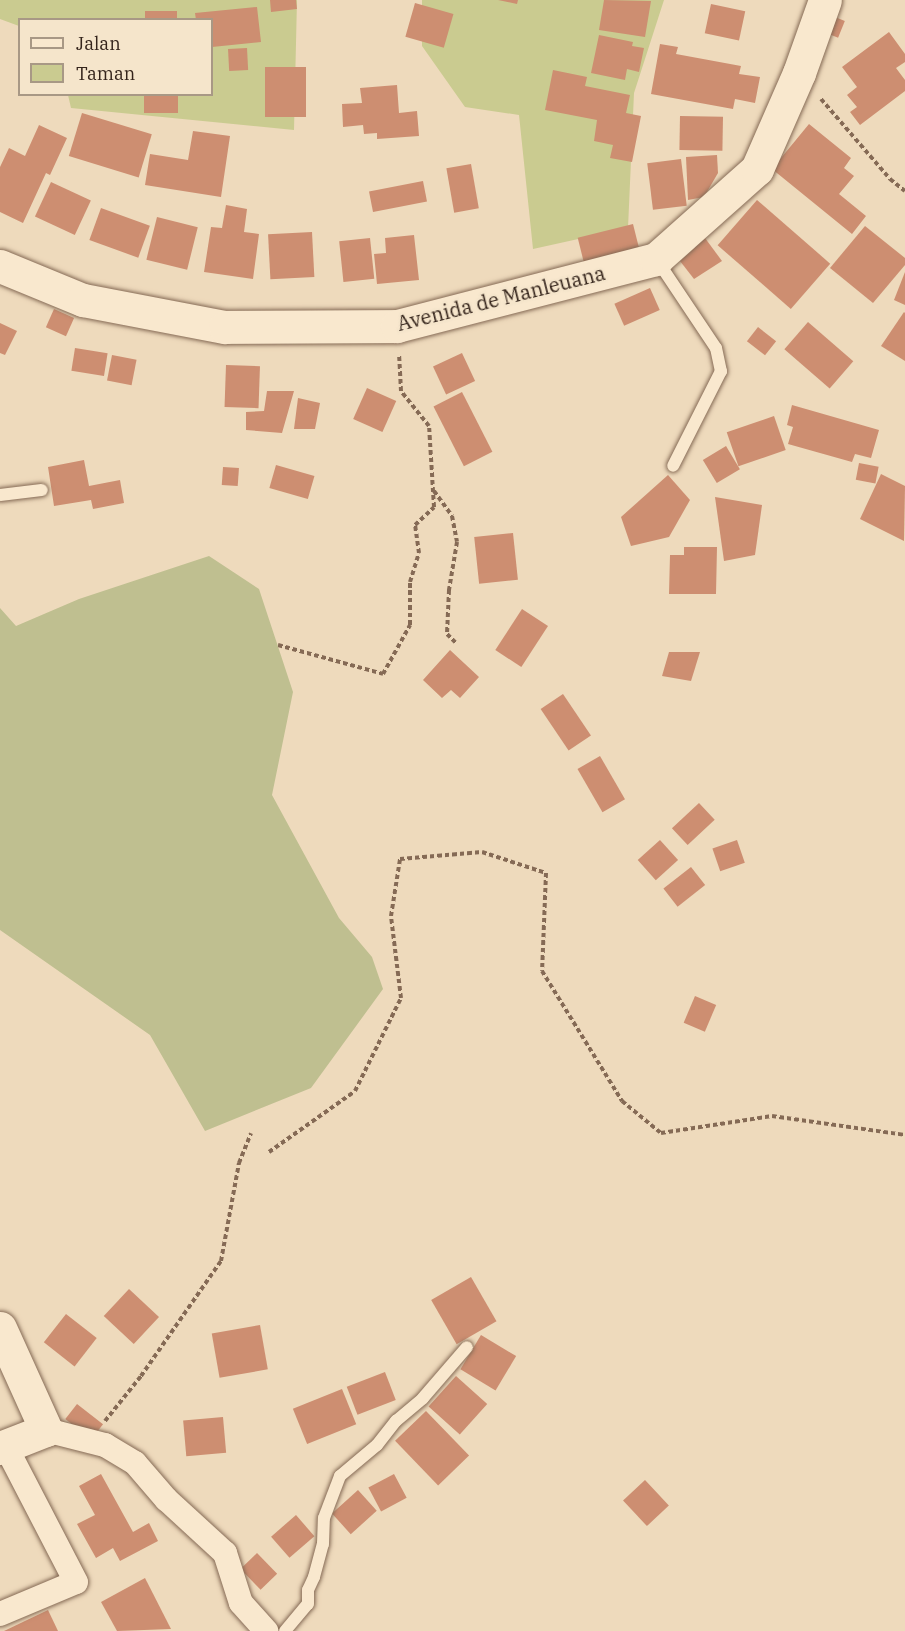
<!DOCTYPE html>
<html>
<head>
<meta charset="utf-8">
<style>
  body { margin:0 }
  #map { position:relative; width:905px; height:1631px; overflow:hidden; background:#eedabc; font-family:"IBM Plex Serif",serif }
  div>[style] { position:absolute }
  .green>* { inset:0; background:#cacb90 }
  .cemetery>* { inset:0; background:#bfbf90 }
  .building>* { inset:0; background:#cd8e71; transform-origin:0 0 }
  .path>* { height:4px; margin-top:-2px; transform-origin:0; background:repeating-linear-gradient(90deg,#856a55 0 4.5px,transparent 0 7.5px) }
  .roads { filter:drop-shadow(0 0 2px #856a55) drop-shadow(0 0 2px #856a55) }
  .lane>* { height:12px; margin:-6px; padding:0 6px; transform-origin:6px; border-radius:6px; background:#f9e8ce }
  .street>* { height:24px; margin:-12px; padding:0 12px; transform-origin:12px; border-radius:12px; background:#f9e8ce }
  .secondary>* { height:33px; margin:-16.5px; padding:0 16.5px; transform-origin:16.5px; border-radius:16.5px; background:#f9e8ce }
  span { translate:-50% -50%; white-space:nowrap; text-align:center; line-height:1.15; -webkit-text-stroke:5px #f5e5cb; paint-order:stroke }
  .street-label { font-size:20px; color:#34241b }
  .legend { position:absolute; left:18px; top:18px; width:195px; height:78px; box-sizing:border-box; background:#f5e5cb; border:2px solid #a89885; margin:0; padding:8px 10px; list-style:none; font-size:18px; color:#34241b }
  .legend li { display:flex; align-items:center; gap:12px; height:30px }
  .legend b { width:30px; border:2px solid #a89885 }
</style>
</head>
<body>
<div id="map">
  <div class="green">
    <div style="clip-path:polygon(0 0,297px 0,294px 130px,71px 108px,68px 95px,212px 94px,212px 20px,20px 20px,19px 26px,0 19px)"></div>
    <div style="clip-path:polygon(422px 0,664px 0,634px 93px,628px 228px,533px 249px,519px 115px,465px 107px,422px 46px)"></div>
  </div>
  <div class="cemetery">
    <div style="clip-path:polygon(209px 556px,259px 589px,293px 692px,272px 795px,339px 918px,372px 957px,383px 989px,311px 1088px,205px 1131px,150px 1035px,0 930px,0 608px,16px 626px,79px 599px)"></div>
  </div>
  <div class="building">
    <div style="clip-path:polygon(270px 0,296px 0,297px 9px,271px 12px)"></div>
    <div style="clip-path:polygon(498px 0,518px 0,517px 4px)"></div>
    <div style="clip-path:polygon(604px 0,651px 1px,645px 37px,599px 30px)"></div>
    <div style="left:415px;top:3px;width:40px;height:35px;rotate:16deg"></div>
    <div style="left:711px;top:4px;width:35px;height:30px;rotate:12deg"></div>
    <div style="clip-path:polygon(257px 7px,261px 42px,212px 47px,212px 20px,196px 20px,195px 13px)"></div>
    <div style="left:177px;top:11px;width:9px;height:32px;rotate:90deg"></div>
    <div style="left:830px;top:15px;width:16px;height:18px;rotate:22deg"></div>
    <div style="clip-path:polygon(889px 32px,905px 54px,905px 62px,896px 68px,905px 80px,905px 91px,860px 125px,850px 112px,857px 107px,847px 95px,857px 87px,842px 67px)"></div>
    <div style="clip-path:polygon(599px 35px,633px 42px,632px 46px,644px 48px,639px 72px,627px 69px,625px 80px,591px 73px)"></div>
    <div style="clip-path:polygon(660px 44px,678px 47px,676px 54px,741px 66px,739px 74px,760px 77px,755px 103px,735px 99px,733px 109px,651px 94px)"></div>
    <div style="left:247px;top:48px;width:22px;height:19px;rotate:87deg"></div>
    <div style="left:265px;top:67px;width:41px;height:50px"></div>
    <div style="clip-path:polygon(553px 70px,587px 77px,585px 86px,630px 95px,626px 113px,641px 116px,632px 162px,610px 158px,613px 145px,594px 141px,597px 120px,545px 110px)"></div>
    <div style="clip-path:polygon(397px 85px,399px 113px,417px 111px,419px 136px,377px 139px,377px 133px,364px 134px,363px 125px,343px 127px,342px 104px,362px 103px,360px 88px)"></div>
    <div style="left:144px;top:94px;width:34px;height:19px"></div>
    <div style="left:82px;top:113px;width:73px;height:45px;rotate:17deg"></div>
    <div style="left:680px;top:116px;width:43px;height:34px;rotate:1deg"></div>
    <div style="clip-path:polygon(809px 124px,851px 158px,844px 168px,854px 176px,839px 194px,866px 216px,852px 234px,772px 169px)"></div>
    <div style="clip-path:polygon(39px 125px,67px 138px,50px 175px,46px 173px,23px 223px,0 212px,0 167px,9px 148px,25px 156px)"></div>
    <div style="clip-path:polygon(193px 131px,230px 136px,221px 197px,145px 185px,150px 154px,188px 160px)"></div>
    <div style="clip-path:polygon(717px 155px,718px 173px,704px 197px,688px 200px,686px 157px)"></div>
    <div style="left:681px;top:159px;width:47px;height:34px;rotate:83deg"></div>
    <div style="left:471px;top:164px;width:45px;height:25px;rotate:80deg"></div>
    <div style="left:423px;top:181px;width:21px;height:55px;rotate:79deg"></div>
    <div style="left:51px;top:182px;width:44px;height:38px;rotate:25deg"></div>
    <div style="left:757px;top:200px;width:97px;height:60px;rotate:41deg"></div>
    <div style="clip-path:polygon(226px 205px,247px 209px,244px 232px,259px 234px,253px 279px,204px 272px,211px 227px,222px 228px)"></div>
    <div style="left:101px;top:208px;width:52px;height:34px;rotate:20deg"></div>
    <div style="left:157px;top:217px;width:42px;height:44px;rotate:14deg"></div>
    <div style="left:633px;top:224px;width:25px;height:57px;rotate:76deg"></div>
    <div style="clip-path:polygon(865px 226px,905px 258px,905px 265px,873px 303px,830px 268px)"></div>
    <div style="left:312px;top:232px;width:45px;height:44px;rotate:87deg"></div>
    <div style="clip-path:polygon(414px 235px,419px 280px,377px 284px,374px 254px,386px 253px,385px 238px)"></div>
    <div style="left:370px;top:238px;width:41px;height:31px;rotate:84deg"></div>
    <div style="clip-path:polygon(705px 238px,722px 261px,694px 279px,680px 261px)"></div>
    <div style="clip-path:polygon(905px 272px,905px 305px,894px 300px)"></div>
    <div style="left:650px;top:288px;width:24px;height:39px;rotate:66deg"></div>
    <div style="left:54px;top:309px;width:22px;height:20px;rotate:24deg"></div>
    <div style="clip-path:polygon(904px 312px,905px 313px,905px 361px,881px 346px)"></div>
    <div style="left:808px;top:322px;width:60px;height:36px;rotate:41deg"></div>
    <div style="clip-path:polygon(0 323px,17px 331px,5px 355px,0 353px)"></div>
    <div style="left:758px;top:327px;width:23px;height:18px;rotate:38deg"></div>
    <div style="left:75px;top:348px;width:33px;height:23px;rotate:9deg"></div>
    <div style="left:462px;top:353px;width:31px;height:32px;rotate:65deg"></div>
    <div style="left:112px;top:355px;width:25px;height:26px;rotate:11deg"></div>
    <div style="left:226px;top:365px;width:34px;height:42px;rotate:2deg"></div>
    <div style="left:367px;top:388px;width:32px;height:34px;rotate:24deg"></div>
    <div style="clip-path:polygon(267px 391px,294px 391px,282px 433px,246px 430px,246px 412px,264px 411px)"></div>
    <div style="left:462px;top:392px;width:67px;height:32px;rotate:63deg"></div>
    <div style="clip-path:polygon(298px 398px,320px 403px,315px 429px,294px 429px)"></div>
    <div style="clip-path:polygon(792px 405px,879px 430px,871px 458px,855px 454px,852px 462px,788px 444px,793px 427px,787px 425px)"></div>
    <div style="left:774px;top:416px;width:36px;height:50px;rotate:71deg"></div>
    <div style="left:726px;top:446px;width:27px;height:27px;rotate:59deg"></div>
    <div style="clip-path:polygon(84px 460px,89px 486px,120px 480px,124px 503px,93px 509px,91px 500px,54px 506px,48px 467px)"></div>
    <div style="left:859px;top:463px;width:20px;height:17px;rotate:11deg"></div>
    <div style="left:276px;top:465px;width:40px;height:24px;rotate:16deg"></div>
    <div style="left:223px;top:467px;width:16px;height:18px;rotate:4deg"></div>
    <div style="clip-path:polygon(881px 474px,905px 486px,904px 541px,860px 519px)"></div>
    <div style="clip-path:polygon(668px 475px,690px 500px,669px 537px,631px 546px,621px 517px)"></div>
    <div style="clip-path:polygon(715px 497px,762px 505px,755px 555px,724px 561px)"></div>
    <div style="left:513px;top:533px;width:47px;height:39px;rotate:84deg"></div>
    <div style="clip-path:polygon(684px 547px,717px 547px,716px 594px,669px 594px,670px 555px,684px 555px)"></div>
    <div style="left:522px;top:609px;width:31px;height:49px;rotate:33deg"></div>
    <div style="clip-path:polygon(450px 650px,479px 677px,460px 698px,451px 690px,442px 698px,423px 680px)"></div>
    <div style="clip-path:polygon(669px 652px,700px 652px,691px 681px,662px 676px)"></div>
    <div style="left:563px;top:694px;width:50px;height:27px;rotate:56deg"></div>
    <div style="left:600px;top:756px;width:50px;height:26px;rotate:60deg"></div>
    <div style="left:699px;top:803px;width:23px;height:37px;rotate:47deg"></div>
    <div style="left:660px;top:840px;width:27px;height:30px;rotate:48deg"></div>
    <div style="left:737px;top:840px;width:24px;height:26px;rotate:71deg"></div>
    <div style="left:691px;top:867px;width:23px;height:35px;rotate:52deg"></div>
    <div style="left:695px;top:996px;width:23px;height:29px;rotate:23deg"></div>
    <div style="left:471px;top:1277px;width:51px;height:46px;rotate:60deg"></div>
    <div style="left:129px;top:1289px;width:41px;height:37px;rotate:43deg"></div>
    <div style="left:66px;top:1314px;width:39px;height:36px;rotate:38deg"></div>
    <div style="left:260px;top:1325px;width:45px;height:49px;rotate:80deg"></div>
    <div style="left:481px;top:1335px;width:41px;height:40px;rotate:31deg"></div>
    <div style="left:385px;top:1372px;width:30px;height:41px;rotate:69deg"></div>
    <div style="left:456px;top:1376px;width:42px;height:41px;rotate:42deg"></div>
    <div style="left:342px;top:1389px;width:38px;height:53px;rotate:68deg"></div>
    <div style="left:77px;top:1404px;width:33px;height:19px;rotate:38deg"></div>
    <div style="left:426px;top:1411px;width:62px;height:43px;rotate:46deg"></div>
    <div style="left:223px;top:1417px;width:36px;height:40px;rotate:85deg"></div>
    <div style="clip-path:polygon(101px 1474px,133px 1532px,149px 1523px,158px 1541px,120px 1561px,113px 1548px,96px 1558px,77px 1524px,95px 1515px,79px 1486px)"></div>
    <div style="left:394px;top:1474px;width:27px;height:29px;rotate:62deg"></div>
    <div style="left:645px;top:1480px;width:35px;height:30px;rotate:47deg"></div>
    <div style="left:358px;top:1490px;width:28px;height:35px;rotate:48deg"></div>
    <div style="left:296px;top:1515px;width:28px;height:33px;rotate:49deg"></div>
    <div style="left:257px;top:1553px;width:29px;height:23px;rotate:46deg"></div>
    <div style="clip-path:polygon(145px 1578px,171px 1629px,117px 1631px,101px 1602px)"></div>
    <div style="clip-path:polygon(48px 1610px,58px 1631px,4px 1631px)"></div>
  </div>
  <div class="path">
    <div style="left:821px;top:99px;width:106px;rotate:49.2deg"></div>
    <div style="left:890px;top:179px;width:19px;rotate:39deg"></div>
    <div style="left:434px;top:491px;width:31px;rotate:54deg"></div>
    <div style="left:452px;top:516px;width:26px;rotate:79deg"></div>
    <div style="left:457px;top:542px;width:49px;rotate:99.5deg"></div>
    <div style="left:449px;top:590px;width:44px;rotate:92.6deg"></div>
    <div style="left:447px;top:634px;width:14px;rotate:45deg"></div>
    <div style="left:278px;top:645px;width:109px;rotate:15.4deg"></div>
    <div style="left:383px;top:674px;width:56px;rotate:-61.1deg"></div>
    <div style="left:410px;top:625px;width:43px;rotate:-90deg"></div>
    <div style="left:410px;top:582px;width:30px;rotate:-73deg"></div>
    <div style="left:419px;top:553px;width:28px;rotate:-98deg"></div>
    <div style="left:415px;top:525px;width:26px;rotate:-43deg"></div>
    <div style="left:434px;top:507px;width:81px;rotate:-93.5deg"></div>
    <div style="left:429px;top:426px;width:45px;rotate:-128.7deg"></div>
    <div style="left:401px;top:391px;width:35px;rotate:-93deg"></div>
    <div style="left:269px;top:1152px;width:105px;rotate:-35.3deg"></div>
    <div style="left:355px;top:1091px;width:104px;rotate:-63.7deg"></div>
    <div style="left:401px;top:998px;width:83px;rotate:-97deg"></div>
    <div style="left:391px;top:916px;width:58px;rotate:-81deg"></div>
    <div style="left:400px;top:859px;width:82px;rotate:-4.9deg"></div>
    <div style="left:482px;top:852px;width:67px;rotate:18.2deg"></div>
    <div style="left:546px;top:873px;width:98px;rotate:92.3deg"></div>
    <div style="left:542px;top:971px;width:153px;rotate:58.4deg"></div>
    <div style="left:622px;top:1101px;width:50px;rotate:39.4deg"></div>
    <div style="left:661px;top:1133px;width:112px;rotate:-8.7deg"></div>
    <div style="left:772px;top:1116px;width:134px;rotate:8.1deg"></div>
    <div style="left:105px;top:1421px;width:58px;rotate:-51.3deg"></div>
    <div style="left:141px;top:1376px;width:140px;rotate:-55.2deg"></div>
    <div style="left:221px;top:1261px;width:100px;rotate:-79.6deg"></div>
    <div style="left:239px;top:1163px;width:32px;rotate:-68deg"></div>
  </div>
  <div class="roads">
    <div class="lane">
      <div style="left:657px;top:260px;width:106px;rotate:56.2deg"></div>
      <div style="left:716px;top:348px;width:24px;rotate:78deg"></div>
      <div style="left:721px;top:371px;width:106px;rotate:116.8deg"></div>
      <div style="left:0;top:495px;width:42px;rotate:-6.8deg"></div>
      <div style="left:285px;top:1631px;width:35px;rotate:-50deg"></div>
      <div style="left:308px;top:1604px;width:14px;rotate:-90deg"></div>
      <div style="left:308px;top:1590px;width:14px;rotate:-65deg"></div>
      <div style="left:314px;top:1577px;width:34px;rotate:-75deg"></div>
      <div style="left:323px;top:1544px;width:26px;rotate:-88deg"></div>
      <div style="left:324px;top:1518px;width:45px;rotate:-69.1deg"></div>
      <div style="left:340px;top:1476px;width:48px;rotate:-40deg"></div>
      <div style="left:377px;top:1445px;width:31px;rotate:-52deg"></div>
      <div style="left:396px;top:1421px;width:35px;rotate:-40deg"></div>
      <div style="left:423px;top:1398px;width:67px;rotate:-49.2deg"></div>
    </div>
    <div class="street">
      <div style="left:46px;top:1430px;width:61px;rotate:14.3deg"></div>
      <div style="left:105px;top:1445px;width:35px;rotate:31deg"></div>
      <div style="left:135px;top:1463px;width:48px;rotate:49.3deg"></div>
      <div style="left:166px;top:1499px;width:80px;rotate:42.5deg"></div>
      <div style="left:225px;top:1553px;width:52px;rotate:72.3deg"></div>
      <div style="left:241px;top:1603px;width:38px;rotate:48deg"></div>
      <div style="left:0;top:1614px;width:82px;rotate:-22.8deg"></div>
      <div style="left:76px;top:1582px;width:154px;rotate:-117.4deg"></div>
    </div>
    <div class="secondary">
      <div style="left:0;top:266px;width:90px;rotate:22.3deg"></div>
      <div style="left:83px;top:300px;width:145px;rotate:10.8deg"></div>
      <div style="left:225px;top:327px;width:172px;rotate:-0.3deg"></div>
      <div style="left:397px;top:326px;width:268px;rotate:-14.5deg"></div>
      <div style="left:656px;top:259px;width:135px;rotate:-41.7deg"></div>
      <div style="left:757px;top:169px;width:105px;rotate:-66.4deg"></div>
      <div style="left:799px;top:73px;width:77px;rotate:-70.4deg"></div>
      <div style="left:0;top:1328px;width:112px;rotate:65.7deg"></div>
      <div style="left:46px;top:1430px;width:49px;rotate:158.6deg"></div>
    </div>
  </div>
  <div class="street-label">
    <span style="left:501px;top:298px;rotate:-14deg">Avenida de Manleuana</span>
  </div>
  <ul class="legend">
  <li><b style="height:8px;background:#f9e8ce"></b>Jalan</li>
  <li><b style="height:16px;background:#cacb90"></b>Taman</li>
  </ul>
</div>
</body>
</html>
